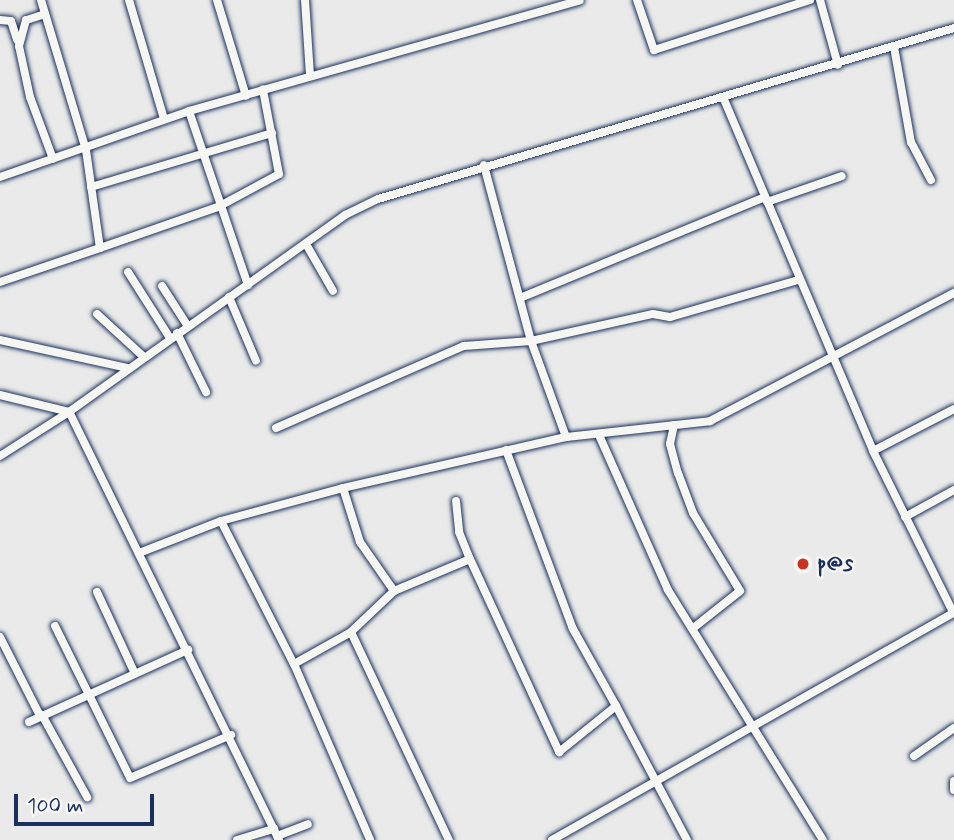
<!DOCTYPE html>
<html>
<head>
<meta charset="utf-8">
<style>
  body { margin:0 }
  #map { position:relative; width:954px; height:840px; overflow:hidden; background:#e9eae9; font-family:Mynerve,sans-serif }
  div>[style] { position:absolute }
  .roads { filter:drop-shadow(0 0 2px #1b2f5e) drop-shadow(0 0 2px #1b2f5e) }
  .street>* { height:8px; margin:-4px; padding:0 4px; transform-origin:4px; border-radius:4px; background:#f6f6f2 }
  .dots>* { width:19px; height:19px; translate:-50% -50%; box-sizing:border-box; border:4px solid #f6f6f2; border-radius:50% }
  span { translate:-50% -50%; white-space:nowrap; text-align:center; line-height:1.15; -webkit-text-stroke:5px #f6f6f2; paint-order:stroke }
  .poi-label { font-size:23px; color:#1b2f5e; font-weight:700 }
  .left { translate:0 -50%; text-align:left }
  .scale { position:absolute; left:14px; top:794px; width:140px; height:32px; box-sizing:border-box; border:4px solid #1b2f5e; border-top:0; padding-left:9px; font-size:21px; line-height:24px; white-space:nowrap; color:#1b2f5e; -webkit-text-stroke:5px #f6f6f2; paint-order:stroke }
</style>
</head>
<body>
<div id="map">
  <div class="roads">
    <div class="street">
      <div style="left:41px;top:0;width:157px;rotate:73.3deg"></div>
      <div style="left:86px;top:150px;width:99px;rotate:81.9deg"></div>
      <div style="left:100px;top:248px;width:125px;rotate:-19.2deg"></div>
      <div style="left:218px;top:207px;width:69px;rotate:-28.4deg"></div>
      <div style="left:279px;top:174px;width:86px;rotate:-100.8deg"></div>
      <div style="left:129px;top:0;width:124px;rotate:73.6deg"></div>
      <div style="left:217px;top:0;width:100px;rotate:73.2deg"></div>
      <div style="left:305px;top:0;width:76px;rotate:86.2deg"></div>
      <div style="left:637px;top:0;width:53px;rotate:71.2deg"></div>
      <div style="left:654px;top:50px;width:164px;rotate:-17.8deg"></div>
      <div style="left:820px;top:0;width:67px;rotate:74.5deg"></div>
      <div style="left:45px;top:14px;width:20px;rotate:162deg"></div>
      <div style="left:26px;top:20px;width:27px;rotate:105deg"></div>
      <div style="left:19px;top:46px;width:52px;rotate:77.8deg"></div>
      <div style="left:30px;top:97px;width:66px;rotate:69.6deg"></div>
      <div style="left:0;top:20px;width:11px;rotate:5deg"></div>
      <div style="left:11px;top:21px;width:20px;rotate:72deg"></div>
      <div style="left:894px;top:47px;width:97px;rotate:79.9deg"></div>
      <div style="left:911px;top:142px;width:43px;rotate:62.2deg"></div>
      <div style="left:723px;top:97px;width:384px;rotate:67deg"></div>
      <div style="left:873px;top:451px;width:180px;rotate:63.6deg"></div>
      <div style="left:189px;top:111px;width:184px;rotate:71.3deg"></div>
      <div style="left:0;top:177px;width:200px;rotate:-19.2deg"></div>
      <div style="left:189px;top:111px;width:406px;rotate:-15.8deg"></div>
      <div style="left:91px;top:187px;width:189px;rotate:-16.6deg"></div>
      <div style="left:767px;top:202px;width:79px;rotate:-19.1deg"></div>
      <div style="left:306px;top:244px;width:54px;rotate:60.1deg"></div>
      <div style="left:128px;top:272px;width:78px;rotate:57.5deg"></div>
      <div style="left:0;top:282px;width:106px;rotate:-18.8deg"></div>
      <div style="left:162px;top:286px;width:46px;rotate:57.3deg"></div>
      <div style="left:229px;top:297px;width:69px;rotate:67.1deg"></div>
      <div style="left:520px;top:298px;width:265px;rotate:-22.4deg"></div>
      <div style="left:97px;top:314px;width:64px;rotate:42.5deg"></div>
      <div style="left:177px;top:333px;width:66px;rotate:63.8deg"></div>
      <div style="left:0;top:340px;width:130px;rotate:12.4deg"></div>
      <div style="left:0;top:395px;width:71px;rotate:13.8deg"></div>
      <div style="left:674px;top:425px;width:19px;rotate:102deg"></div>
      <div style="left:670px;top:444px;width:30px;rotate:75deg"></div>
      <div style="left:678px;top:473px;width:43px;rotate:69.4deg"></div>
      <div style="left:693px;top:513px;width:91px;rotate:58.9deg"></div>
      <div style="left:740px;top:591px;width:61px;rotate:141.6deg"></div>
      <div style="left:276px;top:428px;width:205px;rotate:-23.6deg"></div>
      <div style="left:464px;top:346px;width:67px;rotate:-4.3deg"></div>
      <div style="left:531px;top:341px;width:182px;rotate:-105deg"></div>
      <div style="left:599px;top:435px;width:170px;rotate:66deg"></div>
      <div style="left:668px;top:590px;width:294px;rotate:58.2deg"></div>
      <div style="left:566px;top:437px;width:102px;rotate:-110deg"></div>
      <div style="left:531px;top:341px;width:125px;rotate:-12.5deg"></div>
      <div style="left:653px;top:314px;width:17px;rotate:10deg"></div>
      <div style="left:670px;top:317px;width:133px;rotate:-16.1deg"></div>
      <div style="left:506px;top:450px;width:191px;rotate:69.5deg"></div>
      <div style="left:573px;top:629px;width:88px;rotate:60.8deg"></div>
      <div style="left:873px;top:451px;width:91px;rotate:-27.4deg"></div>
      <div style="left:0;top:456px;width:82px;rotate:-32.5deg"></div>
      <div style="left:343px;top:488px;width:57px;rotate:72.5deg"></div>
      <div style="left:360px;top:542px;width:60px;rotate:55.2deg"></div>
      <div style="left:394px;top:591px;width:59px;rotate:136.4deg"></div>
      <div style="left:456px;top:501px;width:31px;rotate:84deg"></div>
      <div style="left:459px;top:532px;width:29px;rotate:68deg"></div>
      <div style="left:905px;top:517px;width:56px;rotate:-28.9deg"></div>
      <div style="left:221px;top:521px;width:161px;rotate:63deg"></div>
      <div style="left:294px;top:664px;width:192px;rotate:66.6deg"></div>
      <div style="left:139px;top:553px;width:88px;rotate:-21.3deg"></div>
      <div style="left:221px;top:521px;width:126px;rotate:-15.1deg"></div>
      <div style="left:343px;top:488px;width:229px;rotate:-12.9deg"></div>
      <div style="left:566px;top:437px;width:145px;rotate:-6.3deg"></div>
      <div style="left:710px;top:421px;width:276px;rotate:-27.7deg"></div>
      <div style="left:394px;top:591px;width:82px;rotate:-22.8deg"></div>
      <div style="left:470px;top:559px;width:213px;rotate:65.2deg"></div>
      <div style="left:559px;top:752px;width:73px;rotate:-38.9deg"></div>
      <div style="left:616px;top:706px;width:152px;rotate:62.1deg"></div>
      <div style="left:97px;top:592px;width:90px;rotate:65.1deg"></div>
      <div style="left:55px;top:626px;width:169px;rotate:63.7deg"></div>
      <div style="left:130px;top:778px;width:110px;rotate:-23.1deg"></div>
      <div style="left:0;top:637px;width:89px;rotate:63.1deg"></div>
      <div style="left:294px;top:664px;width:65px;rotate:-29.3deg"></div>
      <div style="left:351px;top:632px;width:230px;rotate:64.8deg"></div>
      <div style="left:42px;top:715px;width:94px;rotate:61.2deg"></div>
      <div style="left:29px;top:722px;width:175px;rotate:-24.4deg"></div>
      <div style="left:914px;top:756px;width:49px;rotate:-35deg"></div>
      <div style="left:954px;top:781px;width:9px;rotate:90deg"></div>
      <div style="left:277px;top:836px;width:33px;rotate:-21deg"></div>
      <div style="left:237px;top:840px;width:39px;rotate:-17deg"></div>
      <div style="left:279px;top:840px;width:477px;rotate:-116.1deg"></div>
      <div style="left:69px;top:412px;width:339px;rotate:-35.5deg"></div>
      <div style="left:345px;top:215px;width:37px;rotate:-26deg"></div>
      <div style="left:378px;top:199px;width:601px;rotate:-16.53deg"></div>
      <div style="left:552px;top:840px;width:462px;rotate:-29.5deg"></div>
    </div>
  </div>
  <div class="dots">
    <div style="left:803px;top:564px;background:#c8321e"></div>
  </div>
  <div class="poi-label">
    <span class="left" style="left:817px;top:564px">p@s</span>
  </div>
  <div class="scale">100 m</div>
</div>
</body>
</html>
